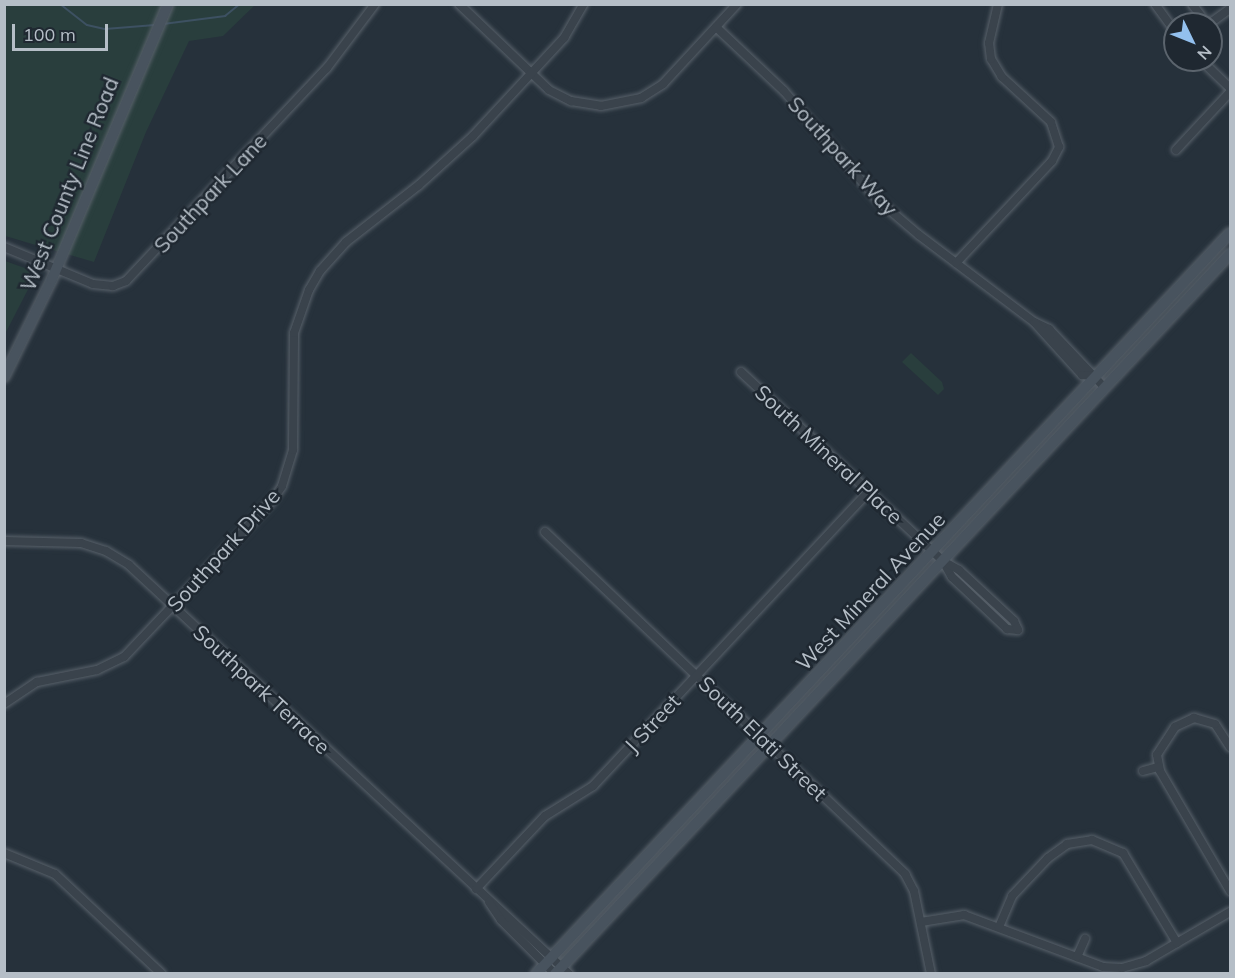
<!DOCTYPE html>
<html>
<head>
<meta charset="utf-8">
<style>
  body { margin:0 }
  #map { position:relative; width:1235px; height:978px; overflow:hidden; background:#26313b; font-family:Mulish,sans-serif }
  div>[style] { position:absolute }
  .green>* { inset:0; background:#293e3d }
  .stream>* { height:2px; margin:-1px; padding:0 1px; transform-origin:1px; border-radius:1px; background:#3d5162 }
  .roads { filter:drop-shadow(0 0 2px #58616a) drop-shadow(0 0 2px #58616a) }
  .minor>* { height:8px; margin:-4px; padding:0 4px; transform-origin:4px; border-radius:4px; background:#3a434c }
  .secondary>* { height:10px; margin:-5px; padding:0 5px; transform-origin:5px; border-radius:5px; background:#48535e }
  span { translate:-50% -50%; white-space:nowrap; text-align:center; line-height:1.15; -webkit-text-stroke:5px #1f2831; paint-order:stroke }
  .street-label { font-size:21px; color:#b5bec7 }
  .frame { position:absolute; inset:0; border:6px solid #b5bec7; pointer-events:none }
  .north { position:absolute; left:1163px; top:12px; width:60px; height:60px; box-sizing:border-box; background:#1f2831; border:2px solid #5b646d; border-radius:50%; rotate:133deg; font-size:16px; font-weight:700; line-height:24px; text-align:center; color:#b5bec7 }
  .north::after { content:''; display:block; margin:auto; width:21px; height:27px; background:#93c0ee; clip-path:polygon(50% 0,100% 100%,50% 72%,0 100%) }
  .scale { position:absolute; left:12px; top:24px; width:96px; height:27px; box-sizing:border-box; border:3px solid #b5bec7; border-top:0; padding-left:8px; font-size:18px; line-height:21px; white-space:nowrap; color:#b5bec7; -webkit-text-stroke:4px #1f2831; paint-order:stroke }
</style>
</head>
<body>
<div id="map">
  <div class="green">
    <div style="clip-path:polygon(4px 5px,255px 5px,223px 36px,189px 41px,146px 132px,94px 262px,5px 236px)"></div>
    <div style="clip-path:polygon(5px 261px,37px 272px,5px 334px,4px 261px)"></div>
    <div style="clip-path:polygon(911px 353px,942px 382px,944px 389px,938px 395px,902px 362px)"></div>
  </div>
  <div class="stream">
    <div style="left:60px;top:4px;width:34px;rotate:38deg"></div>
    <div style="left:87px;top:25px;width:18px;rotate:13deg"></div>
    <div style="left:105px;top:29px;width:50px;rotate:-4.6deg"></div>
    <div style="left:163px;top:24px;width:63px;rotate:-7.4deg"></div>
    <div style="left:225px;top:16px;width:19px;rotate:-39deg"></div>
  </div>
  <div class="roads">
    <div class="minor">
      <div style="left:459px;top:4px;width:124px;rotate:43.7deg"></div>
      <div style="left:549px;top:90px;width:25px;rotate:27deg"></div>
      <div style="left:571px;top:101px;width:30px;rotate:9deg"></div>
      <div style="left:601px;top:106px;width:41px;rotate:-11.3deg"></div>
      <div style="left:641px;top:98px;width:26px;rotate:-32deg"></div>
      <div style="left:663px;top:84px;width:109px;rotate:-47.2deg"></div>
      <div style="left:1155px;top:4px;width:34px;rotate:54deg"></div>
      <div style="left:1192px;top:4px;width:25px;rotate:53deg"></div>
      <div style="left:1209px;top:24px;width:26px;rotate:-36deg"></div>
      <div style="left:716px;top:27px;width:93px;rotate:43.3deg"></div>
      <div style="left:784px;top:91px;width:145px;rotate:49.2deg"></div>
      <div style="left:879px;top:201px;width:52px;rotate:40.4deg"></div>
      <div style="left:919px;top:235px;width:144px;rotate:37.1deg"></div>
      <div style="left:1034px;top:322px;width:17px;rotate:25deg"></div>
      <div style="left:1049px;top:329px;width:81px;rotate:46.5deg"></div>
      <div style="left:1201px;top:60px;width:40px;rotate:44deg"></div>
      <div style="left:1176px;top:150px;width:79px;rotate:-47deg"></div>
      <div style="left:4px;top:247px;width:96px;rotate:22.6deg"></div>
      <div style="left:93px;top:284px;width:20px;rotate:6deg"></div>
      <div style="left:113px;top:286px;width:14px;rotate:-21deg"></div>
      <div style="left:126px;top:281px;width:293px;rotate:-46.7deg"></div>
      <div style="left:327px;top:68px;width:80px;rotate:-53.1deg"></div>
      <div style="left:956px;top:263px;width:140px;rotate:-46.7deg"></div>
      <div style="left:1052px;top:161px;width:16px;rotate:-63deg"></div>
      <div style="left:1059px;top:147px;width:26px;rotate:-108deg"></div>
      <div style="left:1051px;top:122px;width:67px;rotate:-137.4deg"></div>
      <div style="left:1002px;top:77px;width:21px;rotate:-121deg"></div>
      <div style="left:991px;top:59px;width:16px;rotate:-97deg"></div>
      <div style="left:989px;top:43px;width:40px;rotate:-77deg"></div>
      <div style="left:1035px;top:323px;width:70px;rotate:47.9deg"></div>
      <div style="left:1082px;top:375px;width:10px;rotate:6deg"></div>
      <div style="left:741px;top:372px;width:277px;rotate:43.1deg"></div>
      <div style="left:943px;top:561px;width:18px;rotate:61deg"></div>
      <div style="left:952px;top:577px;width:76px;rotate:43.4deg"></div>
      <div style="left:1007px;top:629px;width:11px;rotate:5deg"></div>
      <div style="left:1018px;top:630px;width:10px;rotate:-114deg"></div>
      <div style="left:1014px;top:621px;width:75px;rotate:-137.2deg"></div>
      <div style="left:959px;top:570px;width:18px;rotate:-151deg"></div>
      <div style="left:545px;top:532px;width:497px;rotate:43.5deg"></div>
      <div style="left:905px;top:874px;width:19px;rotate:62deg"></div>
      <div style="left:914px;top:891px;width:85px;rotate:78.4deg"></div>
      <div style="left:4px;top:541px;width:77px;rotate:1.5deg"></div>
      <div style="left:81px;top:543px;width:26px;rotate:18deg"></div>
      <div style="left:106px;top:551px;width:27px;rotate:31deg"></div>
      <div style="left:129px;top:565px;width:601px;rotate:42.91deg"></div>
      <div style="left:4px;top:704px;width:40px;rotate:-34deg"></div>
      <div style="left:37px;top:682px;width:61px;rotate:-11.3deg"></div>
      <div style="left:97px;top:670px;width:30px;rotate:-26deg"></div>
      <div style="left:124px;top:657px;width:214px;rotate:-46.5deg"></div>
      <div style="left:271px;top:502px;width:19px;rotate:-55deg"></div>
      <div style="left:282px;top:486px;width:38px;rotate:-73deg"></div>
      <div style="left:293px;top:450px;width:117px;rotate:-89.5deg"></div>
      <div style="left:294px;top:333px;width:46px;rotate:-70.8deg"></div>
      <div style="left:309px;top:290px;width:22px;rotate:-60deg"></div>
      <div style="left:320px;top:271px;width:39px;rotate:-48deg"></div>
      <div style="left:346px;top:242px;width:93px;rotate:-38deg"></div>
      <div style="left:419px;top:185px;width:73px;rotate:-42.2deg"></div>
      <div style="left:473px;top:136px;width:134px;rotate:-47.1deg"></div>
      <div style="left:564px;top:38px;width:39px;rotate:-60deg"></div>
      <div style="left:1230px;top:747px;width:27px;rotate:-123deg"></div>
      <div style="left:1215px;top:724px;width:22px;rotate:-164deg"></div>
      <div style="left:1194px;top:718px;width:21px;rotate:155deg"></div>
      <div style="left:1175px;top:727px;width:33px;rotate:123deg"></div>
      <div style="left:1157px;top:755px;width:16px;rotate:79deg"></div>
      <div style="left:1160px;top:771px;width:139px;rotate:59.7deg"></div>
      <div style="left:1143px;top:771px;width:16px;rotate:-15deg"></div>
      <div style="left:4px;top:853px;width:55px;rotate:22.4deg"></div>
      <div style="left:55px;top:874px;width:146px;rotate:43.1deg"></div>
      <div style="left:476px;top:889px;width:100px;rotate:-46.6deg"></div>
      <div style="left:545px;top:816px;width:57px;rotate:-32deg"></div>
      <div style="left:593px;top:786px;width:403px;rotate:-46.9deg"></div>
      <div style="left:489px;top:902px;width:22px;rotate:56deg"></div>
      <div style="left:501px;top:920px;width:76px;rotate:45deg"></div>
      <div style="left:921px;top:922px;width:44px;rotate:-9.2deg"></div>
      <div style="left:964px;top:915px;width:148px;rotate:20.5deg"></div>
      <div style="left:1103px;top:967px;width:19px;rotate:3deg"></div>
      <div style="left:1122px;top:968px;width:25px;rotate:-16deg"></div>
      <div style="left:1146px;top:961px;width:97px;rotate:-30.3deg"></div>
      <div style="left:999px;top:927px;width:34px;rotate:-67deg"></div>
      <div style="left:1012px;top:896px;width:52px;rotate:-46.5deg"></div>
      <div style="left:1048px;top:858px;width:24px;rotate:-36deg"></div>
      <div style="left:1067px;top:844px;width:25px;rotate:-9deg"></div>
      <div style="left:1092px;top:840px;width:34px;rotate:23deg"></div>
      <div style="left:1123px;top:853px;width:105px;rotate:59deg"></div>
      <div style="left:1077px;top:957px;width:20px;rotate:-66deg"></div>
    </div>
    <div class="secondary">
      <div style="left:4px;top:377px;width:109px;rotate:-63.9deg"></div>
      <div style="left:52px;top:279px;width:298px;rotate:-67.1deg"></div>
      <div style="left:536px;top:974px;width:1015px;rotate:-46.88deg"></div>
      <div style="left:555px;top:974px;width:987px;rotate:-46.85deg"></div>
    </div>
  </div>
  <div class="street-label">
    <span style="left:843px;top:156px;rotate:48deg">Southpark Way</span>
    <span style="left:69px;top:184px;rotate:-68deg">West County Line Road</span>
    <span style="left:210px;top:193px;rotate:-47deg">Southpark Lane</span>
    <span style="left:829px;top:454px;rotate:43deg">South Mineral Place</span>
    <span style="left:223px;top:550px;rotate:-48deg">Southpark Drive</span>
    <span style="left:870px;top:591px;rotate:-47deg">West Mineral Avenue</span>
    <span style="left:262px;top:689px;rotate:43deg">Southpark Terrace</span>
    <span style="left:652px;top:723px;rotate:-47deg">J Street</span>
    <span style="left:763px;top:738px;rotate:44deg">South Elati Street</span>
  </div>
  <div class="frame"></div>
  <div class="north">N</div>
  <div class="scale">100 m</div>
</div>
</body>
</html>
